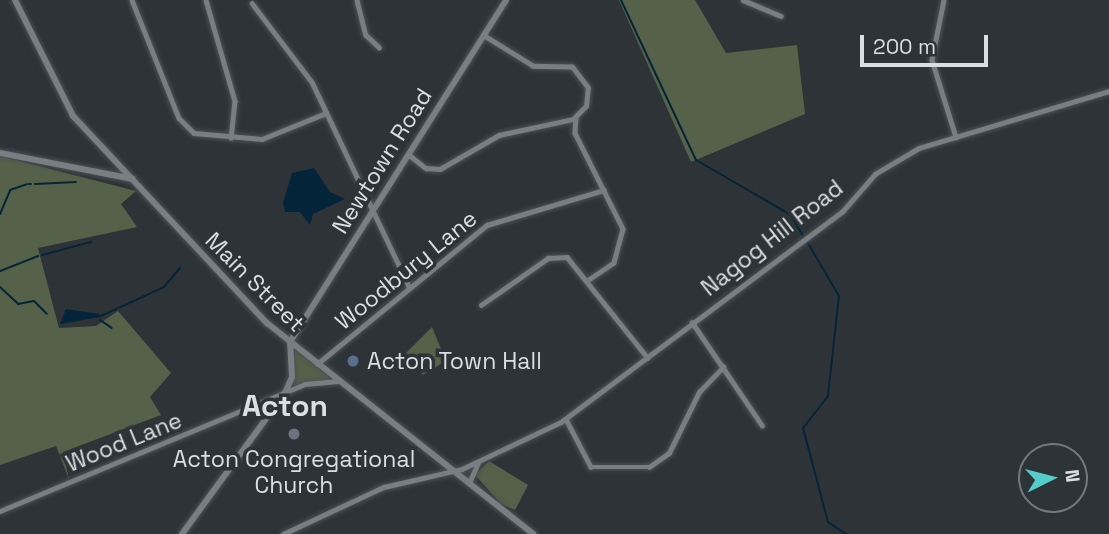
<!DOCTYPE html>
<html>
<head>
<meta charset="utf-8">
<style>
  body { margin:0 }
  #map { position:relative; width:1109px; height:534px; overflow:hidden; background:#2e3337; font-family:"Space Grotesk",sans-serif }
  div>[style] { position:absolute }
  .green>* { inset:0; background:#556149 }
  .water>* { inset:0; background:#042539 }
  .stream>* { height:2px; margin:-1px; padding:0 1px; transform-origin:1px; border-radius:1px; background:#042539 }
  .roads { filter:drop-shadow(0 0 2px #4d5155) drop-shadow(0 0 2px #4d5155) }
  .street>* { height:4.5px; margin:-2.25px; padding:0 2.25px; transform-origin:2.25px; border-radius:2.25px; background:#797e83 }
  .secondary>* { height:6px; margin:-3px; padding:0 3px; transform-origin:3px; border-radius:3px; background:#797e83 }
  .dots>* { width:19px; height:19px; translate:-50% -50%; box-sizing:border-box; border:4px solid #2e3337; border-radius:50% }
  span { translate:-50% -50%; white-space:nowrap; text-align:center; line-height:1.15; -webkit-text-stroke:7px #2e3337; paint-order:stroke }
  .street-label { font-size:23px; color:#dcdfe2 }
  .poi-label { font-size:23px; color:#dcdfe2 }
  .left { translate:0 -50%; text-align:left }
  .district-label { font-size:30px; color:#dcdfe2; font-weight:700 }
  .north { position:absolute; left:1018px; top:443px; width:70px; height:70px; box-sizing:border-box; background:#2e3337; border:2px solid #74787b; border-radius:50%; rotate:84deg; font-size:19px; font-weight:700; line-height:28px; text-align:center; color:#dcdfe2 }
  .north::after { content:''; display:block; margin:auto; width:24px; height:32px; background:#53cdca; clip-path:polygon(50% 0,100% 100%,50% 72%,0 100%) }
  .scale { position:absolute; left:860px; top:35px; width:128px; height:32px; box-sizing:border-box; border:4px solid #dcdfe2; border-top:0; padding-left:9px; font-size:21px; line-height:24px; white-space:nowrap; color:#dcdfe2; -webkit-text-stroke:5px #2e3337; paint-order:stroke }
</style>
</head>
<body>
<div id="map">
  <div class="green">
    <div style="clip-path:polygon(619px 0,695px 0,726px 53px,797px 45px,805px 114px,691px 162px)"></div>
    <div style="clip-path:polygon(0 156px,136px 191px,121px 204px,137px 227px,38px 248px,59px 328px,96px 326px,118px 311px,171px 373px,150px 397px,161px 415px,63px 452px,69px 479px,56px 446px,0 465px)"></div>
    <div style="clip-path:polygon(432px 327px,446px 361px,423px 375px,406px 353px)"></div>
    <div style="clip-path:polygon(291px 345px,334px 380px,332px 383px,294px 386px)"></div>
    <div style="clip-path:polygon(489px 461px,528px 485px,515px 510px,501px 504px,475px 475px)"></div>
  </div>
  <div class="water">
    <div style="clip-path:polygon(314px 168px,330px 192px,345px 199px,313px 214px,310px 225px,300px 212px,285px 212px,283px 203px,292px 173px)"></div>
    <div style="clip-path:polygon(66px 309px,99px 314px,101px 317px,60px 324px)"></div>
  </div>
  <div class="stream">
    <div style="left:621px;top:0;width:177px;rotate:64.9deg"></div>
    <div style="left:696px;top:160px;width:110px;rotate:30.1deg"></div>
    <div style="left:791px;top:215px;width:24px;rotate:60deg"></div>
    <div style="left:29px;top:184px;width:2px"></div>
    <div style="left:35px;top:184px;width:41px;rotate:-2.8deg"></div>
    <div style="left:0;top:214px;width:26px;rotate:-67deg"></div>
    <div style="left:10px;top:190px;width:18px;rotate:-19deg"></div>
    <div style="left:808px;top:243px;width:61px;rotate:59.7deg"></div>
    <div style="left:839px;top:296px;width:101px;rotate:96.3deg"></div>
    <div style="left:828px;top:396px;width:41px;rotate:128deg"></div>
    <div style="left:803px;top:428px;width:97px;rotate:75.1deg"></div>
    <div style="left:828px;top:522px;width:22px;rotate:34deg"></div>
    <div style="left:42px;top:255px;width:51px;rotate:-14.9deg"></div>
    <div style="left:0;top:271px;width:41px;rotate:-21.5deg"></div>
    <div style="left:0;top:287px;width:25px;rotate:43deg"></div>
    <div style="left:18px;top:304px;width:16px;rotate:-11deg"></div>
    <div style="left:34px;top:301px;width:18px;rotate:45deg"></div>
    <div style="left:101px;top:316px;width:69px;rotate:-24.7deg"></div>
    <div style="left:164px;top:287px;width:25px;rotate:-50deg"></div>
    <div style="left:100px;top:320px;width:14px;rotate:34deg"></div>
  </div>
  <div class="roads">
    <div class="street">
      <div style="left:132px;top:0;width:127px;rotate:68.3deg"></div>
      <div style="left:179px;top:118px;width:21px;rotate:45deg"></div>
      <div style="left:194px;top:133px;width:68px;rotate:5deg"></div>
      <div style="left:262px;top:139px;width:69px;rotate:-22.1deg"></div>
      <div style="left:206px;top:0;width:105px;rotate:74deg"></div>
      <div style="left:235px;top:101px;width:37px;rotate:96deg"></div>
      <div style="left:357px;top:0;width:36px;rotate:76deg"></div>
      <div style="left:366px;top:35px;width:18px;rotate:43deg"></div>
      <div style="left:743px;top:0;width:41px;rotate:22.8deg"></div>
      <div style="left:944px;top:0;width:61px;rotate:101.3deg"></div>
      <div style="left:932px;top:60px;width:81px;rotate:72.7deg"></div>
      <div style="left:252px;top:3px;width:99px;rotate:52.8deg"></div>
      <div style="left:312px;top:82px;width:226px;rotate:64.6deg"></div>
      <div style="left:576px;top:117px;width:16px;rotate:94deg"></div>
      <div style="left:575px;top:133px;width:107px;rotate:63.4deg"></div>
      <div style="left:623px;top:229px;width:35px;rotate:105deg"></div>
      <div style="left:614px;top:263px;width:32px;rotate:146deg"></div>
      <div style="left:408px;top:154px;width:23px;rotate:38deg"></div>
      <div style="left:426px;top:168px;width:14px;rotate:4deg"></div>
      <div style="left:440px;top:169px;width:68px;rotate:-30deg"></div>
      <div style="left:499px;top:135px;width:76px;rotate:-12.2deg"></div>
      <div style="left:573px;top:119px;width:18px;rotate:-45deg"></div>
      <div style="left:586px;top:106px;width:18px;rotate:-84deg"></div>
      <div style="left:588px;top:88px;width:26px;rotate:-127deg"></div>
      <div style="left:572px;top:67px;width:39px;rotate:-179deg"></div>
      <div style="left:533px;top:66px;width:57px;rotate:-148.5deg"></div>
      <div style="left:481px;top:305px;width:82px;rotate:-35deg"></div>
      <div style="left:548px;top:258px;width:19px;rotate:-3deg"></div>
      <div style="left:567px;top:257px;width:129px;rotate:51.3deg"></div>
      <div style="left:692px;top:322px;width:125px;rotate:55.8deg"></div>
      <div style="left:317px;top:364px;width:220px;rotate:-39.3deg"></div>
      <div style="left:487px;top:225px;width:122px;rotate:-16.7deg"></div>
      <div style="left:566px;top:419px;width:54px;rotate:62.5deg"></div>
      <div style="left:591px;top:467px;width:58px"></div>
      <div style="left:649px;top:467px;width:24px;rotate:-35deg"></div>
      <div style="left:669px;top:453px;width:68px;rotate:-63.8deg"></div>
      <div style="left:699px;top:392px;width:35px;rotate:-46deg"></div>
      <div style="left:469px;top:483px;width:22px;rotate:-66deg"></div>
      <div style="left:0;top:511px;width:330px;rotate:-22.6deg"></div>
      <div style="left:305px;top:384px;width:33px;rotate:-5deg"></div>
      <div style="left:283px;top:534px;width:111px;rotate:-25deg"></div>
      <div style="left:384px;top:487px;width:80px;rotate:-13deg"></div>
      <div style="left:462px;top:469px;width:110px;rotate:-25.4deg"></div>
      <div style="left:561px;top:422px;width:351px;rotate:-36.8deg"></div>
      <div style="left:842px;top:212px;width:50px;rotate:-49deg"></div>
      <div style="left:875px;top:174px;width:51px;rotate:-30.6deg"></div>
      <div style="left:919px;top:148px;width:198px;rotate:-16.7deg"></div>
    </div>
    <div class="secondary">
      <div style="left:15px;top:0;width:130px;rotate:63.4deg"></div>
      <div style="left:73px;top:116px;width:284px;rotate:46.9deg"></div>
      <div style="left:267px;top:323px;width:340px;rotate:38.4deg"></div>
      <div style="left:0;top:153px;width:135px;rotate:11.1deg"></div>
      <div style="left:290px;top:342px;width:404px;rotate:-57.7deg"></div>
      <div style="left:182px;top:534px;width:175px;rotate:-53.9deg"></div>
      <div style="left:285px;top:393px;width:17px;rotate:-66deg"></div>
      <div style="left:292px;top:377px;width:35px;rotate:-93deg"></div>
    </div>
  </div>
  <div class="dots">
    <div style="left:353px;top:361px;background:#5c6f8a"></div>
    <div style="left:294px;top:434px;background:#6b7280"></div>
  </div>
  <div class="street-label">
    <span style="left:382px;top:161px;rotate:-58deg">Newtown Road</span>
    <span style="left:772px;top:238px;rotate:-38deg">Nagog Hill Road</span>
    <span style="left:406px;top:270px;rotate:-39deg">Woodbury Lane</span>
    <span style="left:255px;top:282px;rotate:45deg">Main Street</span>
    <span style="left:124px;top:442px;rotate:-22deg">Wood Lane</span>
  </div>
  <div class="poi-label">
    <span class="left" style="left:367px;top:361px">Acton Town Hall</span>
    <span style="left:294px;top:472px">Acton Congregational<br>Church</span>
  </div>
  <div class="district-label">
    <span style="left:285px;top:406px">Acton</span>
  </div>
  <div class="north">N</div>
  <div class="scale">200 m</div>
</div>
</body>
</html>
